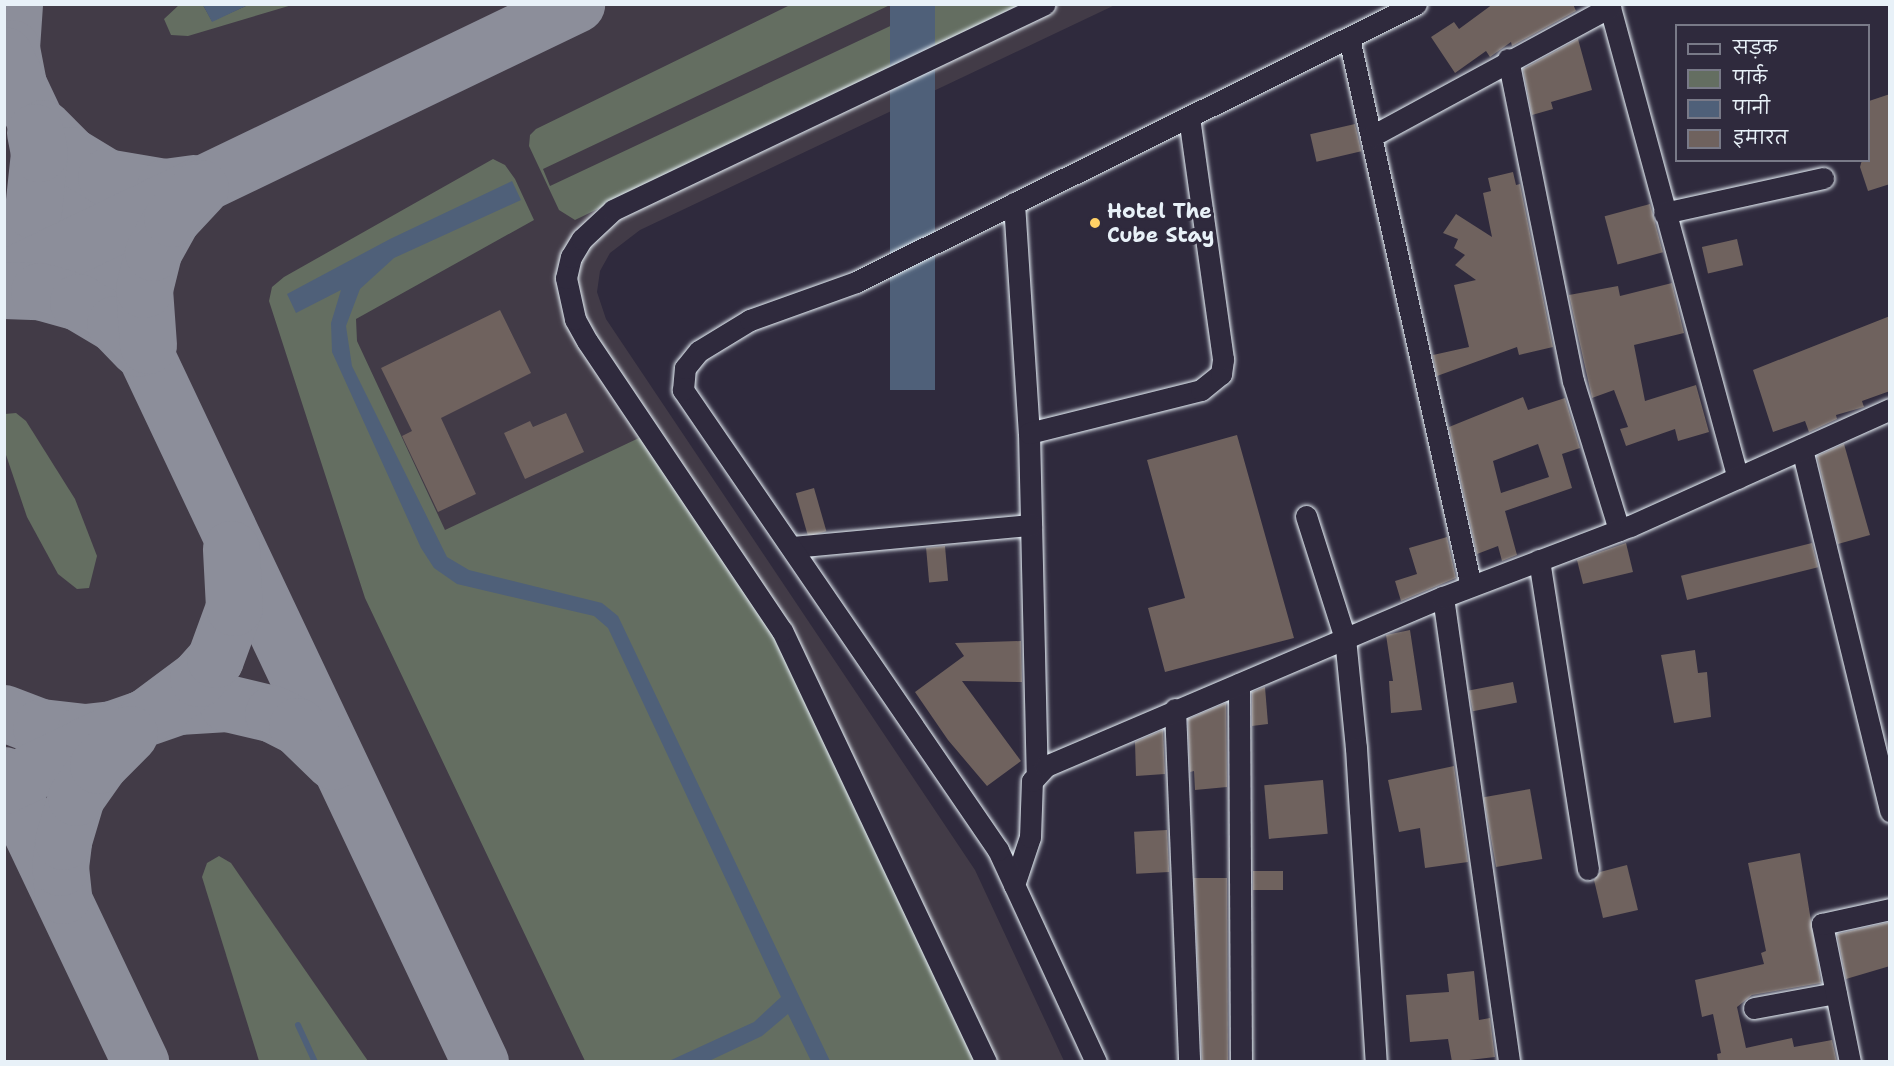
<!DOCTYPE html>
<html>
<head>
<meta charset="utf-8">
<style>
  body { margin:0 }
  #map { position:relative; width:1894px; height:1066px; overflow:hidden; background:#2f2a3d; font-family:"Shantell Sans","Playpen Sans Deva",sans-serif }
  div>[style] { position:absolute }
  .built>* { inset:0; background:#423b47 }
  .green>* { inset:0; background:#646e61 }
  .water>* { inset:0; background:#4f6079; transform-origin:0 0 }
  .stream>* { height:6px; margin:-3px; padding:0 3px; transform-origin:3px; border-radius:3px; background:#4f6079 }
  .taxiway>* { height:57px; margin:-28.5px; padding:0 28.5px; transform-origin:28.5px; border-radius:28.5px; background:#8c8e9a }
  .building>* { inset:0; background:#6f625e; transform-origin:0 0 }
  .roads { filter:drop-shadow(0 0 2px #e8f1f8) drop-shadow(0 0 2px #e8f1f8) }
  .minor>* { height:21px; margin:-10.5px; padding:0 10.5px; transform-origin:10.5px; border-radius:10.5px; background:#2f2a3d }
  .dots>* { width:16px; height:16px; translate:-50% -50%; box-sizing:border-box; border:3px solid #2f2a3d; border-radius:50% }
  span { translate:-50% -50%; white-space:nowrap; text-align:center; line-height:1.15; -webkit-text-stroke:6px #2f2a3d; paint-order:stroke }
  .poi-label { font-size:21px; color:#e8f1f8; font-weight:700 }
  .left { translate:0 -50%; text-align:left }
  .frame { position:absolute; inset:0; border:6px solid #e8f1f8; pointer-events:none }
  .legend { position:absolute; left:1675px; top:24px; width:195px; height:138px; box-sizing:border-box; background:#2f2a3d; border:2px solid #797a88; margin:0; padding:8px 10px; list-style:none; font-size:18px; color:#e8f1f8 }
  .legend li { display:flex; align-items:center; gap:12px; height:30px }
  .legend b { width:30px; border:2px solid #797a88 }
</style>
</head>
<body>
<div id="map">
  <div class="built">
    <div style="clip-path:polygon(5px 5px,1115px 5px,640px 230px,610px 253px,600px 271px,597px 292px,606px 319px,975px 870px,1064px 1061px,5px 1062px)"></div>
  </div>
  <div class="green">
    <div style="clip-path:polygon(179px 5px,203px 5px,212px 21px,248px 5px,292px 5px,188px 36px,171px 35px,164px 19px)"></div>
    <div style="clip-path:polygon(790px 5px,890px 5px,543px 169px,550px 186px,935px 5px,1019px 5px,575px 220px,559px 210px,529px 146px,530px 135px,536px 129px)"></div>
    <div style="clip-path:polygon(493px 159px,505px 165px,515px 179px,534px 220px,356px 319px,357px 341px,445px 530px,641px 437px,776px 639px,974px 1061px,585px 1061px,365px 598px,269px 301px,272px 287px,284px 277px)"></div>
    <div style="clip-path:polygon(16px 413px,26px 421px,75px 499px,97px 556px,89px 588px,77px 589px,58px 574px,27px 517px,5px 452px,5px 414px)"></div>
    <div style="clip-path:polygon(219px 856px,231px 863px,368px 1061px,259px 1061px,202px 877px,207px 863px)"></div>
  </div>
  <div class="water">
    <div style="clip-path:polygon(203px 5px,248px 5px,212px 22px)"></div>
    <div style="left:890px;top:5px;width:45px;height:385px"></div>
    <div style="clip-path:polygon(512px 181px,521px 200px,394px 258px,360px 289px,346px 326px,352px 366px,447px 557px,469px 570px,602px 603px,618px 616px,830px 1061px,811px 1061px,788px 1014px,762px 1036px,709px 1061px,669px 1061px,754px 1022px,781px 997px,608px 628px,594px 616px,457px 584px,434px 568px,421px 548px,332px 352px,331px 323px,341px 290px,296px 313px,287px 294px,390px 239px)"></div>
  </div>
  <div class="stream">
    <div style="left:298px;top:1025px;width:41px;rotate:65.3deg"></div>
  </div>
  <div class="taxiway">
    <div style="left:14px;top:4px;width:44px;rotate:93.9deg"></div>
    <div style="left:11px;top:48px;width:37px;rotate:79deg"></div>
    <div style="left:4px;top:55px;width:1114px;rotate:64.7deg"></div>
    <div style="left:43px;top:128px;width:38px;rotate:45deg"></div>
    <div style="left:70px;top:155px;width:42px;rotate:31.4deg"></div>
    <div style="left:106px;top:177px;width:60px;rotate:9.6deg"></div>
    <div style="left:165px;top:187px;width:28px;rotate:-8deg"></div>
    <div style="left:4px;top:261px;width:59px;rotate:-60.4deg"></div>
    <div style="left:33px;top:210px;width:57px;rotate:-84deg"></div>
    <div style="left:39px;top:153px;width:21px;rotate:-101deg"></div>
    <div style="left:4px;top:279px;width:635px;rotate:-25.68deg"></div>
    <div style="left:4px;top:290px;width:35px;rotate:2deg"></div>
    <div style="left:39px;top:291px;width:41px;rotate:15.8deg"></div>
    <div style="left:78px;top:302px;width:43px;rotate:30.7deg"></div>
    <div style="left:115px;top:324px;width:33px;rotate:46deg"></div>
    <div style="left:148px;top:345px;width:56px;rotate:-94.1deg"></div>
    <div style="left:144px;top:289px;width:38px;rotate:-76deg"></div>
    <div style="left:153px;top:252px;width:39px;rotate:-61deg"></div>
    <div style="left:172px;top:218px;width:41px;rotate:-47deg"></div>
    <div style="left:4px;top:713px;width:40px;rotate:21deg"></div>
    <div style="left:41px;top:727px;width:44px;rotate:6.5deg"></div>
    <div style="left:85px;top:732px;width:27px;rotate:-6deg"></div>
    <div style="left:112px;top:729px;width:70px;rotate:-19.2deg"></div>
    <div style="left:178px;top:706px;width:49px;rotate:-3.5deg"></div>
    <div style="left:227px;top:703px;width:47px;rotate:13.4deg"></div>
    <div style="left:273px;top:714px;width:27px;rotate:27deg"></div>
    <div style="left:297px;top:726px;width:50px;rotate:44.2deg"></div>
    <div style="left:4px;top:775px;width:318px;rotate:64.6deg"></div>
    <div style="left:4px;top:785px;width:159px;rotate:-25.8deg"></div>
    <div style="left:147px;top:716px;width:64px;rotate:-36.7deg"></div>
    <div style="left:198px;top:678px;width:25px;rotate:-48deg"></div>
    <div style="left:215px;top:659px;width:55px;rotate:-69.9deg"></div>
    <div style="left:234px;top:607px;width:58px;rotate:-93deg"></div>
    <div style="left:63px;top:895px;width:28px;rotate:-96deg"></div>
    <div style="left:60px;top:867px;width:26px;rotate:-83deg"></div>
    <div style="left:63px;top:841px;width:46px;rotate:-73.5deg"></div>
    <div style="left:76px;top:797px;width:39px;rotate:-55deg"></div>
    <div style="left:98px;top:765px;width:44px;rotate:-45deg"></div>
  </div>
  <div class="building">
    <div style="clip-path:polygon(1493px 4px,1573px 4px,1576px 11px,1512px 46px,1511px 42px,1490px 57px,1486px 51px,1455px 73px,1431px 37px,1454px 22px,1459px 29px)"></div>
    <div style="clip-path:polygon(1578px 39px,1592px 90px,1551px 102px,1553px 109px,1532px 115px,1523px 69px)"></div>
    <div style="clip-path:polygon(1890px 94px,1890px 184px,1868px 191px,1860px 167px,1862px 160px,1869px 160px,1869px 101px)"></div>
    <div style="left:1355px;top:124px;width:28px;height:46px;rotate:77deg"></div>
    <div style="clip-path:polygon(1513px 172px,1516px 185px,1520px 184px,1553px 347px,1519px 355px,1517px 347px,1437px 376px,1433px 355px,1469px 347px,1454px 285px,1476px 280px,1455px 265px,1465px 255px,1454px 248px,1458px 239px,1443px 233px,1456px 214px,1492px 237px,1483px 193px,1491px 191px,1488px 178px)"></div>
    <div style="left:1650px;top:204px;width:50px;height:47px;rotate:75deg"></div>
    <div style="left:1737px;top:239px;width:27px;height:36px;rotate:77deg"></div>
    <div style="clip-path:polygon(1672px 283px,1684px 333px,1634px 345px,1645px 401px,1696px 385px,1709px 432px,1678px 441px,1675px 429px,1626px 446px,1620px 429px,1628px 427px,1614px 390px,1592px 398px,1569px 295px,1618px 286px,1620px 296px)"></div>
    <div style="clip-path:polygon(500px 310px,531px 373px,441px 418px,476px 494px,438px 512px,402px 436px,412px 431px,381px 368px)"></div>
    <div style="clip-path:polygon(1890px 316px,1890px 391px,1862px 401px,1864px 407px,1836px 415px,1837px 419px,1809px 432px,1805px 421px,1773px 432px,1753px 370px)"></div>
    <div style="clip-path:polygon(evenodd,1523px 397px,1528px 410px,1565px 398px,1580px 448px,1562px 454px,1572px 488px,1505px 511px,1517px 555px,1502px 561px,1498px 546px,1477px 554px,1449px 427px,1523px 397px,1538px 444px,1549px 477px,1501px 493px,1493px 461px,1538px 444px)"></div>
    <div style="clip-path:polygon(566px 413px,584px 452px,525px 479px,504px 433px,530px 421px,533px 427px)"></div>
    <div style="clip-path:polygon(1237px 435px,1294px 638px,1165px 672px,1148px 608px,1185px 598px,1147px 460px)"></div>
    <div style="clip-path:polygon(1844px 444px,1870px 535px,1838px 544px,1817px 456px)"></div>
    <div style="left:814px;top:488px;width:45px;height:19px;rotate:74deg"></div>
    <div style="clip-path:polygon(1447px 537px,1456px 578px,1401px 601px,1395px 581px,1417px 574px,1409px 548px)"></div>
    <div style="clip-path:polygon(1626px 543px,1633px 572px,1583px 584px,1577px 560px)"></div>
    <div style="left:1812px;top:543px;width:25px;height:135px;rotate:76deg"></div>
    <div style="left:945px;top:546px;width:35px;height:19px;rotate:85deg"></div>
    <div style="clip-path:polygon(1410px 630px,1422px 710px,1391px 713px,1389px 681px,1393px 681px,1386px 635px)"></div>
    <div style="clip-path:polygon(1021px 641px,1022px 682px,962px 681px,1021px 761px,987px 786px,948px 740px,915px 692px,964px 656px,955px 643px)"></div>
    <div style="clip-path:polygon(1695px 650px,1698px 673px,1707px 672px,1711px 717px,1674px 723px,1661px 655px)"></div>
    <div style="left:1513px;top:682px;width:21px;height:45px;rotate:79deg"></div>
    <div style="clip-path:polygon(1265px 687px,1268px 724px,1252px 726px,1252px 692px)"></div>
    <div style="clip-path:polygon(1226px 703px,1227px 787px,1195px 790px,1194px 771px,1190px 772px,1188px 719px)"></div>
    <div style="clip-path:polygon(1163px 730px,1165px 774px,1136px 776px,1135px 742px)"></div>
    <div style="clip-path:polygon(1454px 766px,1468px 862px,1425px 868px,1420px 828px,1399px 832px,1388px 780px)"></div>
    <div style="left:1323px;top:780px;width:54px;height:59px;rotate:85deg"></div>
    <div style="left:1530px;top:789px;width:71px;height:47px;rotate:80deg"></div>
    <div style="left:1167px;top:830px;width:42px;height:33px;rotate:87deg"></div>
    <div style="clip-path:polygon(1800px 853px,1821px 983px,1752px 995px,1737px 1007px,1746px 1048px,1792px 1038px,1794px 1047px,1832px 1040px,1837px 1062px,1718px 1062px,1717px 1054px,1721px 1053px,1713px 1014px,1702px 1017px,1695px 980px,1764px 964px,1761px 953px,1766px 951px,1748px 863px)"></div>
    <div style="clip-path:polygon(1627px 865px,1638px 910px,1603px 918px,1594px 880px,1600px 872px)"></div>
    <div style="left:1253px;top:871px;width:30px;height:19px"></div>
    <div style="clip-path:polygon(1194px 878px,1227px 878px,1228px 1062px,1202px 1062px)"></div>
    <div style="clip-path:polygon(1890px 922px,1890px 966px,1846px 979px,1837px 934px)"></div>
    <div style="clip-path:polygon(1474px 971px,1479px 1020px,1490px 1018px,1495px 1057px,1452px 1062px,1448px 1039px,1410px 1042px,1406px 995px,1449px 992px,1447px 974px)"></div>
  </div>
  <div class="roads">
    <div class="minor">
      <div style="left:1609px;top:4px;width:491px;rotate:74.8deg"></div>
      <div style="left:1349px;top:38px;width:561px;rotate:77.45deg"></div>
      <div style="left:1508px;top:59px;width:328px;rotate:78.6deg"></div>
      <div style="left:1573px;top:381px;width:156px;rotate:72.8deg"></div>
      <div style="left:1372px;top:136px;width:271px;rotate:-28.5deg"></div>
      <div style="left:1014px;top:203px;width:230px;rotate:86.3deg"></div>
      <div style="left:1029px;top:433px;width:340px;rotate:88.7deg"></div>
      <div style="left:1664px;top:213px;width:163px;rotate:-12.4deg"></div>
      <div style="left:1029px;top:433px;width:177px;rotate:-14deg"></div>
      <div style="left:1201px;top:390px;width:26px;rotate:-39deg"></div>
      <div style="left:1221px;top:374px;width:15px;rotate:-82deg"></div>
      <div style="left:1223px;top:359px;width:244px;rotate:-98deg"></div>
      <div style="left:1802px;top:449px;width:373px;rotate:76.3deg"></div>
      <div style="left:1306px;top:516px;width:128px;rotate:72.3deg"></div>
      <div style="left:1345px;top:638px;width:111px;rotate:84.3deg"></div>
      <div style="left:1356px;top:748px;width:315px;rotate:86.4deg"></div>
      <div style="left:792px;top:547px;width:240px;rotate:-5.3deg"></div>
      <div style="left:1539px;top:560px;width:313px;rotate:81deg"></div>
      <div style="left:1443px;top:597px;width:470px;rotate:81.9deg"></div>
      <div style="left:1239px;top:684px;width:378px;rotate:89.7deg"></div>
      <div style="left:1175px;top:709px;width:353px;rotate:87.7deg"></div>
      <div style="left:1014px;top:885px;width:51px;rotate:-71.6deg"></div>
      <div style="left:1030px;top:837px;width:56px;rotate:-88deg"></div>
      <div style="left:1032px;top:781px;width:21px;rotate:-47deg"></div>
      <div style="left:1046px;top:766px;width:431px;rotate:-23.1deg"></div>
      <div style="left:1443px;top:597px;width:200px;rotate:-20.8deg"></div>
      <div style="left:1630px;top:526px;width:285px;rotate:-24.2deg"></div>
      <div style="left:1754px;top:1008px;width:83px;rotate:-10.4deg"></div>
      <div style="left:986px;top:1062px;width:477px;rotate:-115.3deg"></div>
      <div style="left:782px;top:631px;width:349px;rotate:-123.9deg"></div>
      <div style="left:587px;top:341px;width:25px;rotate:-119deg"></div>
      <div style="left:575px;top:319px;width:42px;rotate:-102.4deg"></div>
      <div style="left:566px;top:278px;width:22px;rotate:-77deg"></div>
      <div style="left:571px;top:257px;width:21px;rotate:-59deg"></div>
      <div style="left:582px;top:239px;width:42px;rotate:-43.1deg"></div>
      <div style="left:613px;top:210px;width:478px;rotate:-25.5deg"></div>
      <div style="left:1096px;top:1062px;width:234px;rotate:-114.8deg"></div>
      <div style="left:998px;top:850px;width:558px;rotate:-124.4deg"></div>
      <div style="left:683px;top:390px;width:22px;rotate:-85deg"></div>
      <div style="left:685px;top:368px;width:22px;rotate:-51deg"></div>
      <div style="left:699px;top:351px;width:60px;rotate:-31.3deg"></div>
      <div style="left:750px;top:320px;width:113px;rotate:-19.7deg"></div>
      <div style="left:856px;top:282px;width:625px;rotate:-26.4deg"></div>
      <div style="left:1850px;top:1062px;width:141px;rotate:-101.5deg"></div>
      <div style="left:1822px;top:924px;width:70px;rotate:-12.4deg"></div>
    </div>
  </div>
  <div class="dots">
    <div style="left:1095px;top:223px;background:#ffd166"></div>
  </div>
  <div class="poi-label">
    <span class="left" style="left:1107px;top:223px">Hotel The<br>Cube Stay</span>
  </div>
  <div class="frame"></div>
  <ul class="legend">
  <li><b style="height:8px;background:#2f2a3d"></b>सड़क</li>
  <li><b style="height:16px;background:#646e61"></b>पार्क</li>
  <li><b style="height:16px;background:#4f6079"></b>पानी</li>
  <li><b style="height:16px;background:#6f625e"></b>इमारत</li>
  </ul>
</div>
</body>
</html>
